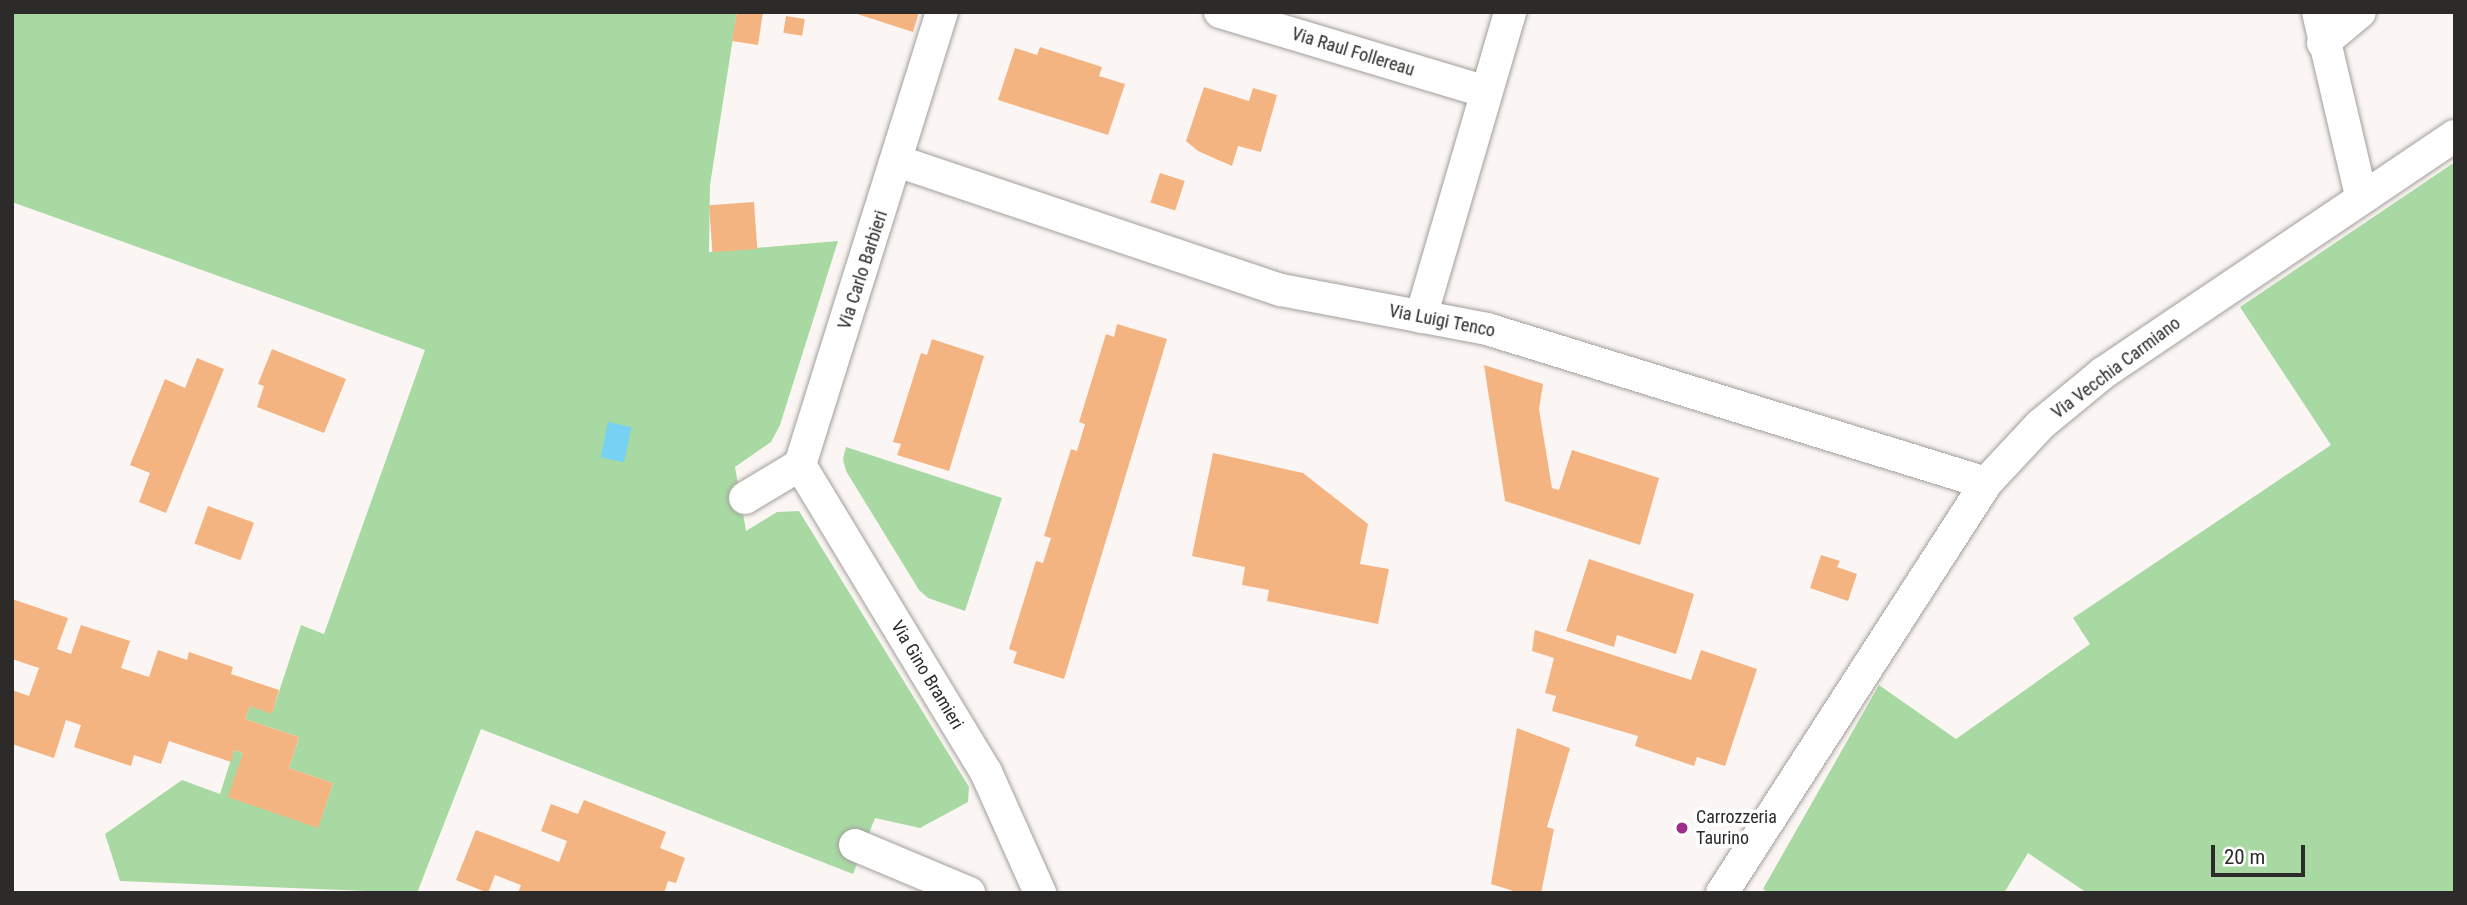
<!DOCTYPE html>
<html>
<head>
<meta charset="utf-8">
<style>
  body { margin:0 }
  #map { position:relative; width:2467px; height:905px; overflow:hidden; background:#fbf6f3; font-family:"Roboto Condensed",sans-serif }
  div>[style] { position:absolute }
  .green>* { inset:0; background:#a8d9a3 }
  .water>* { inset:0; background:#76d1f3; transform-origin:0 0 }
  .building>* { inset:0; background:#f4b482; transform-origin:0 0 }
  .roads { filter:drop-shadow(0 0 2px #a29e9b) drop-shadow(0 0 2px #a29e9b) }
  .minor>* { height:32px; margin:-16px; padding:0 16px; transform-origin:16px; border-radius:16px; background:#fff }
  .dots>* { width:19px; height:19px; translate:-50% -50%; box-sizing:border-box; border:4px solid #fff; border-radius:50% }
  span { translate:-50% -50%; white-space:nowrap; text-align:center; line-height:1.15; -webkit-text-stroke:7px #fff; paint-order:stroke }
  .street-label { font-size:18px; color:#2c2b29 }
  .poi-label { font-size:18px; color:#2c2b29 }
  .left { translate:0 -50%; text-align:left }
  .frame { position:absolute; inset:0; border:14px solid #2c2b29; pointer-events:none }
  .scale { position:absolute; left:2211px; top:845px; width:94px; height:32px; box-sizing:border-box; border:4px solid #2c2b29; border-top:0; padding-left:9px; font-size:21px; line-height:24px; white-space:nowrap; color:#2c2b29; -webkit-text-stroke:5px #fff; paint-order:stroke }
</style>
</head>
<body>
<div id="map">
  <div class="green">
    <div style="clip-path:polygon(12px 12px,737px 12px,710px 185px,709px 252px,838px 241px,780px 425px,771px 442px,735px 467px,746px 531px,777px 512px,799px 511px,969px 787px,968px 802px,920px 828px,875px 818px,853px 874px,481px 729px,417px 893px,120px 881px,105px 834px,182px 780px,220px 794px,234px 750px,243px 753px,229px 797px,318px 827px,333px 783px,289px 768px,299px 737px,245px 719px,250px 706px,272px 713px,301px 625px,324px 634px,425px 350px,12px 202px)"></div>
    <div style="clip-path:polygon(2455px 162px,2455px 893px,2087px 893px,2028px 853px,2004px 893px,1769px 893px,1763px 889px,1879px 685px,1956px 739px,2090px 644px,2073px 618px,2331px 445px,2240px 307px)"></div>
    <div style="clip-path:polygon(846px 447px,1002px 498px,965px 611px,928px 598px,919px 590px,846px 471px,843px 459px)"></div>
  </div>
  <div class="water">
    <div style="left:608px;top:422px;width:24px;height:36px;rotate:12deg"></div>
  </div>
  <div class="building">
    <div style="clip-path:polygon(737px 12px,763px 12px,758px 45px,732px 41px)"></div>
    <div style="clip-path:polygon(851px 12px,919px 12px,913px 32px)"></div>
    <div style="left:786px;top:16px;width:19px;height:17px;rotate:9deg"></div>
    <div style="clip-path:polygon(1040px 47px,1102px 67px,1099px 76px,1125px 84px,1108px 135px,998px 100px,1015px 48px,1037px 55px)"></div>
    <div style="clip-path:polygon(1204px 87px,1249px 101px,1253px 88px,1277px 95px,1261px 152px,1238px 146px,1232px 166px,1198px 151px,1186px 141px)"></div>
    <div style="left:1160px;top:173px;width:26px;height:31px;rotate:18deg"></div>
    <div style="left:754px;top:202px;width:47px;height:45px;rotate:86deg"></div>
    <div style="clip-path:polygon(1117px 324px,1167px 339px,1064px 679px,1013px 663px,1017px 652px,1009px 649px,1036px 561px,1043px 563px,1051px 538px,1044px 536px,1071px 449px,1077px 451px,1085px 424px,1079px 422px,1106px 334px,1114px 337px)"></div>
    <div style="clip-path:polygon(932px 339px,984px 356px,949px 471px,897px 455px,901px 444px,893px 442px,921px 353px,927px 355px)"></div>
    <div style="clip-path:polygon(272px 349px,346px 379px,324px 433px,257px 407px,264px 386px,258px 384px)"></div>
    <div style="clip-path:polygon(197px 358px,224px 369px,166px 513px,139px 502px,150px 473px,130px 465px,165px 379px,185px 388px)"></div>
    <div style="clip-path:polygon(1484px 365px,1543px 384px,1539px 409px,1552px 488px,1559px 490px,1572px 450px,1659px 478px,1640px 545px,1505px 501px)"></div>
    <div style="clip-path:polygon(1213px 453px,1303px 473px,1368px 524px,1360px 564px,1389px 569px,1378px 624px,1267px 601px,1269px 590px,1242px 585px,1245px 567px,1192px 556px)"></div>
    <div style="left:208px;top:506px;width:49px;height:40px;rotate:20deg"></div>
    <div style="clip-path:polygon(1821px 555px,1840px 561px,1837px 567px,1857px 574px,1848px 601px,1810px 588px)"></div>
    <div style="clip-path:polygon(1589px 559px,1694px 594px,1676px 654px,1617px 635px,1614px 647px,1566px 631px)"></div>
    <div style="clip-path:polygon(12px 599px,68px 618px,57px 649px,71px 654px,81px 625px,130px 641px,121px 668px,149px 677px,158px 650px,187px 660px,189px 652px,233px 667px,231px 674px,279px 690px,272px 714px,250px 706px,245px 719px,299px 737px,289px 768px,333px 783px,318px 828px,228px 797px,243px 753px,234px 750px,231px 762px,169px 741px,161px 764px,134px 755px,131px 766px,74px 747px,81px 725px,66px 720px,54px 758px,12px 744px,12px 690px,29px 696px,39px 668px,12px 659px)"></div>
    <div style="clip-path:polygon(1535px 630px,1691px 680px,1701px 650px,1757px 669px,1725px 766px,1697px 757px,1694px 766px,1635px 746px,1638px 736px,1552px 711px,1556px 696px,1545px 693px,1554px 658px,1532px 651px)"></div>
    <div style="clip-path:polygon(1517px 728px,1570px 748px,1547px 827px,1554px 829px,1541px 893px,1520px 893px,1491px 884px)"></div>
    <div style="clip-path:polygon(584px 800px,666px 832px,660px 848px,685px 858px,676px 883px,668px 881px,664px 893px,518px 893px,521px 885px,495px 875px,488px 893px,456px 880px,476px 830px,559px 862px,567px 841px,541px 831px,551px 804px,578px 814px)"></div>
  </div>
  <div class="roads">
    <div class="minor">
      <div style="left:1220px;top:12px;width:278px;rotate:16.7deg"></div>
      <div style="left:2318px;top:12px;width:189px;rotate:76.8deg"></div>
      <div style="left:2323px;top:43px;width:48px;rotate:-40deg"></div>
      <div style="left:897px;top:161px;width:405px;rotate:18.6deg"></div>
      <div style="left:1281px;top:290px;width:210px;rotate:10.7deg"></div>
      <div style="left:1487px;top:329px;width:522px;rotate:17.15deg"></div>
      <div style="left:1421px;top:317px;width:318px;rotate:-73.7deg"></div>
      <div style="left:800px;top:465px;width:359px;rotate:58.8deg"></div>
      <div style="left:986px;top:772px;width:133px;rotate:65.9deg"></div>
      <div style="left:745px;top:498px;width:64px;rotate:-31deg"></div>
      <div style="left:800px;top:465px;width:475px;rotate:-72.6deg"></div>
      <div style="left:855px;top:845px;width:124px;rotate:22.8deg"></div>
      <div style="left:1722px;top:893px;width:488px;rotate:-57.2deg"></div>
      <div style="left:1986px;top:483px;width:79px;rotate:-47deg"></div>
      <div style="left:2040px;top:425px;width:82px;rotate:-39.5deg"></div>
      <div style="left:2103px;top:373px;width:424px;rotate:-34deg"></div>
    </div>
  </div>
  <div class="dots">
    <div style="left:1682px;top:828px;background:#9f2d8a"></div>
  </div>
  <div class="street-label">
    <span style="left:1353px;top:52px;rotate:17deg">Via Raul Follereau</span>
    <span style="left:863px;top:270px;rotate:-72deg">Via Carlo Barbieri</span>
    <span style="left:1442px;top:321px;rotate:11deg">Via Luigi Tenco</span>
    <span style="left:2116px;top:368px;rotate:-37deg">Via Vecchia Carmiano</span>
    <span style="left:927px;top:675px;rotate:59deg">Via Gino Bramieri</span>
  </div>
  <div class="poi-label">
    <span class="left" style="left:1696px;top:828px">Carrozzeria<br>Taurino</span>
  </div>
  <div class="frame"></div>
  <div class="scale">20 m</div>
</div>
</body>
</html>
